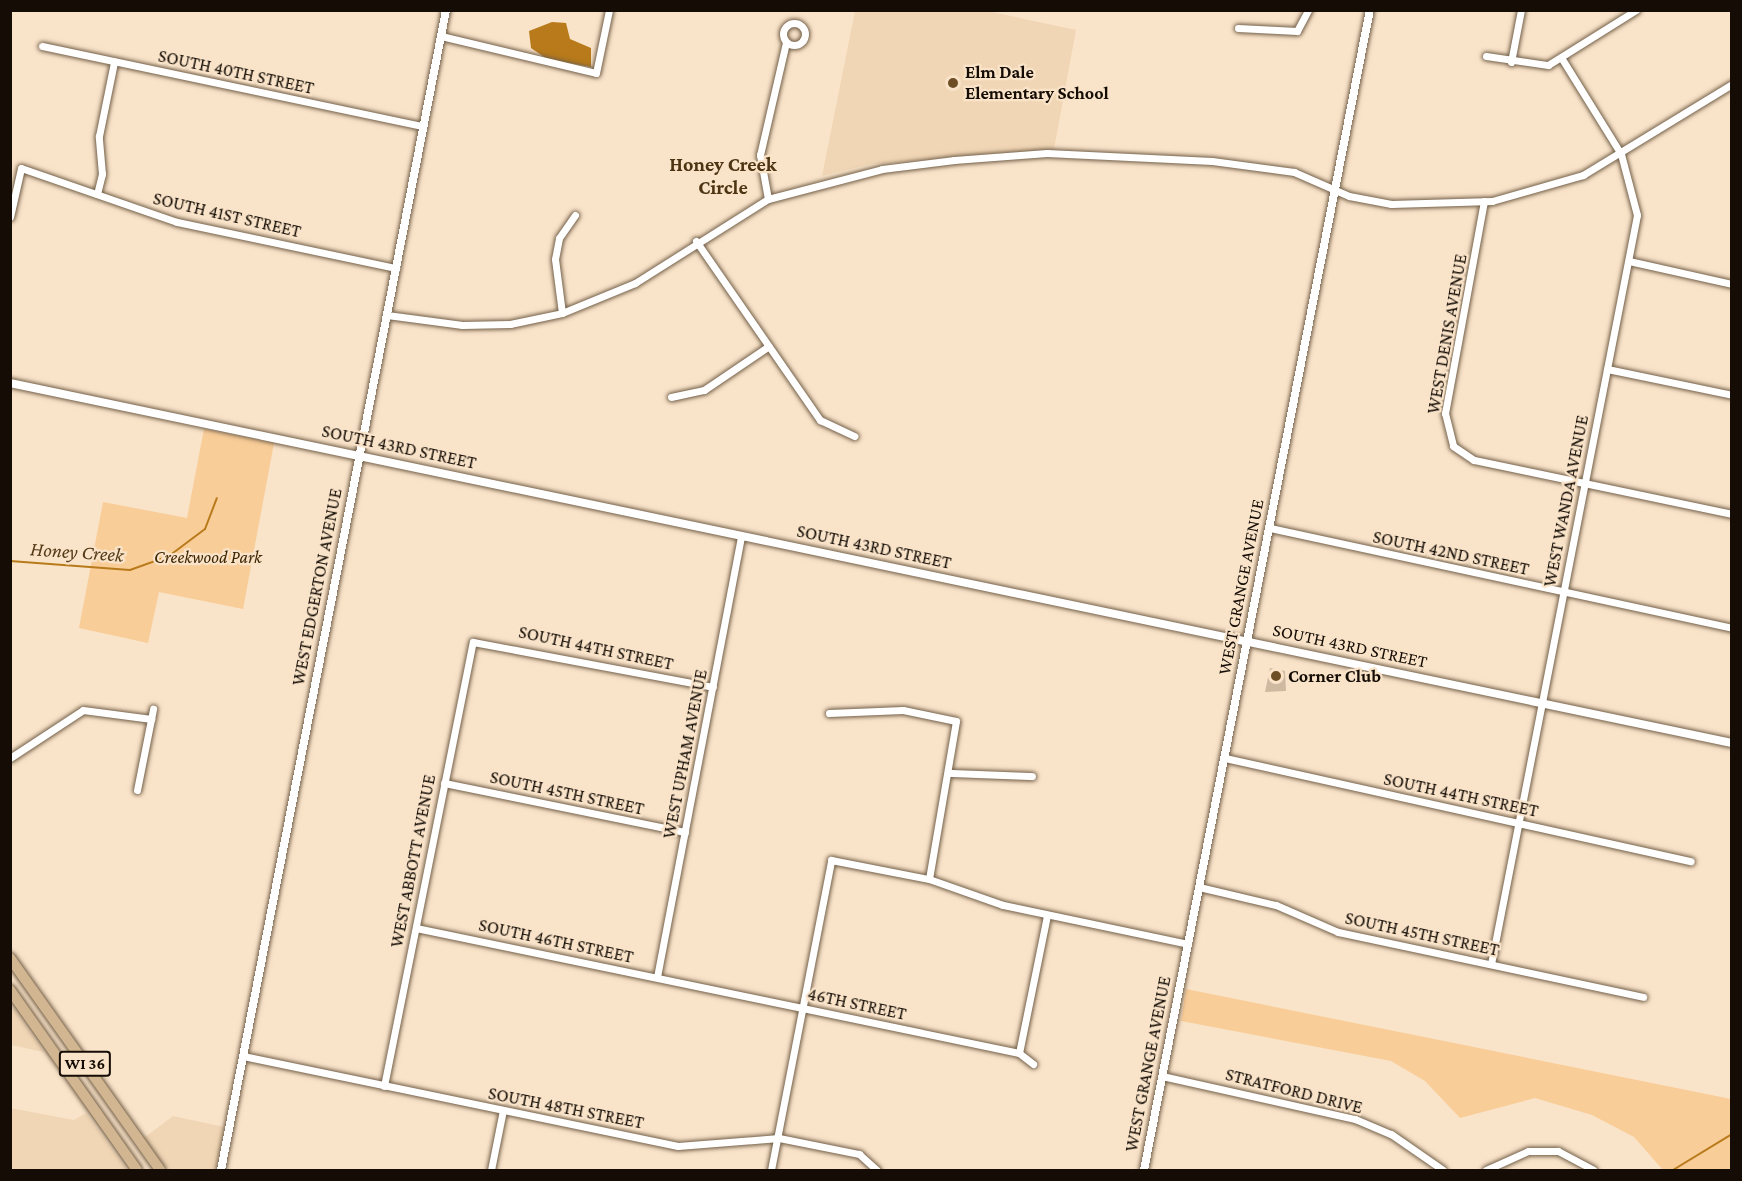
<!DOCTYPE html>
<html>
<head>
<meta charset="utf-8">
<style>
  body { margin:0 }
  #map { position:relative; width:1742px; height:1181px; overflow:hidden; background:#f9e3c9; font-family:"Crimson Pro",serif }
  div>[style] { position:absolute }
  .built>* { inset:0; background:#f1d6b5 }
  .green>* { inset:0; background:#f9cd98 }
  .water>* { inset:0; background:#b87a1a }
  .stream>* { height:2px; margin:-1px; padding:0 1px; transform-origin:1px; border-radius:1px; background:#b87a1a }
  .building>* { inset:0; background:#cfb9a0 }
  .roads { filter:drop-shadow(0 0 2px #736049) drop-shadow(0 0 2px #736049) }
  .minor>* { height:7px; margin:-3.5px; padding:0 3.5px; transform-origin:3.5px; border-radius:3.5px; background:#fff }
  .minor>.ring { margin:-3.5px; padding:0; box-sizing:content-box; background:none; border:7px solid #fff; border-radius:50% }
  .tertiary>* { height:8px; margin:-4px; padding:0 4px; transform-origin:4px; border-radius:4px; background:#fff }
  .primary>* { height:10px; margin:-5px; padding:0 5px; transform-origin:5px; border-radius:5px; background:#d2b691 }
  .dots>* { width:16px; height:16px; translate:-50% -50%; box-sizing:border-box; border:3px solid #f9e3c9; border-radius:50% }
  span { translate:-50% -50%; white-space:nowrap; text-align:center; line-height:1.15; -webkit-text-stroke:4.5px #f9e3c9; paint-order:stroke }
  .shield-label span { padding:2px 4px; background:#f9e3c9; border:2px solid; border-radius:4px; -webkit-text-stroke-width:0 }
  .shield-label { font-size:16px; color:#150d05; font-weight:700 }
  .street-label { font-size:18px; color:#150d05 }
  .poi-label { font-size:18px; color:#150d05; font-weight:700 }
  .left { translate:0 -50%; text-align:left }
  .park-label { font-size:18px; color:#3e2500; font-style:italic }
  .neighbourhood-label { font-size:20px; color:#4d3412; font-weight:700 }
  .water-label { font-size:20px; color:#543a16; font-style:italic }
  .frame { position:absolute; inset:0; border:12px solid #150d05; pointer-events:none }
</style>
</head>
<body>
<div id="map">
  <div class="built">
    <div style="clip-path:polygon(855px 11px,987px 11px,1076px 30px,1054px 149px,871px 164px,822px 176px)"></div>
    <div style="clip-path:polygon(10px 1005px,11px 1005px,44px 1052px,11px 1045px)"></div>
    <div style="clip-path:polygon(10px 1108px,74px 1120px,86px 1113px,127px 1170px,11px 1170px)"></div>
    <div style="clip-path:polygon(173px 1116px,224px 1127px,215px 1170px,168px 1170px,144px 1138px)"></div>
  </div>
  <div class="green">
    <div style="clip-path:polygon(204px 429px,274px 443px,243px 609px,159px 592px,148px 643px,79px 628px,103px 502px,187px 518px)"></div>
    <div style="clip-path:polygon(1186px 989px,1731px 1099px,1731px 1170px,1663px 1170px,1634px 1137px,1592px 1115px,1535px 1098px,1460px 1118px,1425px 1081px,1391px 1061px,1181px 1021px)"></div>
  </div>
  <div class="water">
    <div style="clip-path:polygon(552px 22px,566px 23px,570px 39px,591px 48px,591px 67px,547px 59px,531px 48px,529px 31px)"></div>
  </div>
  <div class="stream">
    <div style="left:10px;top:561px;width:120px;rotate:4.3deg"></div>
    <div style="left:130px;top:570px;width:41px;rotate:-19.7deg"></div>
    <div style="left:169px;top:556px;width:45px;rotate:-36.9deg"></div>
    <div style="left:205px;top:529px;width:33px;rotate:-69deg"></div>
    <div style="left:1673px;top:1170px;width:69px;rotate:-31.4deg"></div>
  </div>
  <div class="building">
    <div style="clip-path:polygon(1270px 668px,1285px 671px,1286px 691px,1265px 692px)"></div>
  </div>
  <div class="roads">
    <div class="minor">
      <div class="ring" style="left:783px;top:23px;width:15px;height:15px"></div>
      <div style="left:1238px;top:28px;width:59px;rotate:2.9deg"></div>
      <div style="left:1297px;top:31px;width:24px;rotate:-62deg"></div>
      <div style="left:441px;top:36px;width:159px;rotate:13.4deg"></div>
      <div style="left:596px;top:73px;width:64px;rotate:-78.3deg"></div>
      <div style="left:42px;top:46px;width:389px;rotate:11.9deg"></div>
      <div style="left:1486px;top:56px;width:63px;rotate:8.3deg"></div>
      <div style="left:1548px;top:65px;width:104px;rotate:-32deg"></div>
      <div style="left:1511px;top:62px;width:53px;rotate:-79.1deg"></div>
      <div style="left:97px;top:194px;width:21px;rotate:-76deg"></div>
      <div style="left:102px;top:174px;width:38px;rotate:-95deg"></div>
      <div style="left:99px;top:136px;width:76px;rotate:-78.5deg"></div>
      <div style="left:768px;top:199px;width:45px;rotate:-100.3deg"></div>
      <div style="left:760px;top:155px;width:116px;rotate:-77deg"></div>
      <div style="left:1484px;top:201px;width:216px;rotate:100.4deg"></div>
      <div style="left:1445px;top:413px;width:34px;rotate:76deg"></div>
      <div style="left:1453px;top:446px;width:25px;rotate:34deg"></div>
      <div style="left:1474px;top:460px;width:264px;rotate:11.8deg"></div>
      <div style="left:10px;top:217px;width:50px;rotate:-77.3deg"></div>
      <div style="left:21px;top:168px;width:165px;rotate:19.1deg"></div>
      <div style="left:177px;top:222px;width:224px;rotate:11.9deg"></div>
      <div style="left:696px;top:241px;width:218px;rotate:55.3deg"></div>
      <div style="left:820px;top:420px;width:38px;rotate:25deg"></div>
      <div style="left:1629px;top:261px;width:106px;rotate:12.6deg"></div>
      <div style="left:562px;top:313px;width:54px;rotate:-97.4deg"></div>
      <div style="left:555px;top:259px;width:21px;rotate:-79deg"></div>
      <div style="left:559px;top:238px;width:28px;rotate:-55deg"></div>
      <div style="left:387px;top:315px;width:76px;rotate:7.6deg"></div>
      <div style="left:462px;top:325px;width:48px;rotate:-1.2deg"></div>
      <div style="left:510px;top:324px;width:53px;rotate:-11.9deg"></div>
      <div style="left:562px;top:313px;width:79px;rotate:-22.3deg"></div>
      <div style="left:635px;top:283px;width:157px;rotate:-32.3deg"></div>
      <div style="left:768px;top:199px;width:118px;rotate:-14.7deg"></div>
      <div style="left:882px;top:169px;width:73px;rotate:-7.1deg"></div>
      <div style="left:954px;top:160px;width:93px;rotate:-4.3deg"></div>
      <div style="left:1047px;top:153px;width:165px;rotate:2.8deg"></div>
      <div style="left:1212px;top:161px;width:83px;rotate:7.6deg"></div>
      <div style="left:1294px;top:172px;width:60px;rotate:23.6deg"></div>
      <div style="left:1349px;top:196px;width:43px;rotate:10.8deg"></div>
      <div style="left:1391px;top:204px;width:101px;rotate:-1.7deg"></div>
      <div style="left:1492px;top:201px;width:95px;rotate:-15.9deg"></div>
      <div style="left:1583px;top:175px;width:175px;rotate:-31.4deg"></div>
      <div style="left:1607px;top:369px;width:128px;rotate:11.7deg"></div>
      <div style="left:671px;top:397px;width:34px;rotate:-12deg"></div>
      <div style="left:704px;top:390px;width:78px;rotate:-34.1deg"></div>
      <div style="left:1270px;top:528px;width:473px;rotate:12.2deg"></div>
      <div style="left:829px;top:713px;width:74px;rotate:-2.3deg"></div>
      <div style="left:903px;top:710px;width:54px;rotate:11.7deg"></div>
      <div style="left:956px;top:721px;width:160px;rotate:99.7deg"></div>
      <div style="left:10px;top:758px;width:87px;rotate:-33.3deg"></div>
      <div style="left:83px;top:710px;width:69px;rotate:7.5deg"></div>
      <div style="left:1225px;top:758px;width:477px;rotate:12.5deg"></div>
      <div style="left:949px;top:773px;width:83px;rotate:2.1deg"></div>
      <div style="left:444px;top:783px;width:246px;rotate:11.5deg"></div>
      <div style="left:137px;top:790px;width:83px;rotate:-78.8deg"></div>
      <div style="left:1199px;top:887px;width:79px;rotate:13.2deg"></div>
      <div style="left:1276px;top:905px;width:68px;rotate:23.5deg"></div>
      <div style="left:1338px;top:932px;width:312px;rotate:12deg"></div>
      <div style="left:416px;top:928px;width:616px;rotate:11.71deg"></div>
      <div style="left:1019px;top:1053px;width:18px;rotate:38deg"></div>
      <div style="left:1491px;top:964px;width:763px;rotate:-78.97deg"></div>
      <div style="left:1637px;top:215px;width:63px;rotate:-104.7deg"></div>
      <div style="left:1621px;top:154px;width:112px;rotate:-121.8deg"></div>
      <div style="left:657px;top:977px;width:449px;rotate:-79.2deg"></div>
      <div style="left:1019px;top:1053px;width:141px;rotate:-78.5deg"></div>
      <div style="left:243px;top:1056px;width:444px;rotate:11.7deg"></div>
      <div style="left:678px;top:1146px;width:101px;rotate:-4.5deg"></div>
      <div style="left:779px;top:1138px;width:82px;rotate:11.3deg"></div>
      <div style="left:859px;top:1154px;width:24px;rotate:42deg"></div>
      <div style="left:1162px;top:1076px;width:198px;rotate:12.6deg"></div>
      <div style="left:1355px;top:1119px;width:39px;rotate:23deg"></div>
      <div style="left:1391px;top:1134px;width:63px;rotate:34.7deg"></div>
      <div style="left:384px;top:1086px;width:453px;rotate:-78.7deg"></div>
      <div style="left:473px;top:642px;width:244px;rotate:10.6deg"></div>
      <div style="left:491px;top:1170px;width:61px;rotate:-78.7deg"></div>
      <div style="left:771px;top:1170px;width:316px;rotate:-79deg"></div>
      <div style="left:831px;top:860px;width:100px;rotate:11deg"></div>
      <div style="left:929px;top:879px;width:78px;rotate:19.4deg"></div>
      <div style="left:1003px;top:905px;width:189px;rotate:11.9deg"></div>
      <div style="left:1486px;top:1170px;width:46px;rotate:-24.3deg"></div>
      <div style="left:1528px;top:1151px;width:30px"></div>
      <div style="left:1558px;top:1151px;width:40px;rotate:28deg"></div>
    </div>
    <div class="tertiary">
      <div style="left:10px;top:383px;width:1759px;rotate:11.81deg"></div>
      <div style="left:221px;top:1170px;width:1182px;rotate:-79.02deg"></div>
      <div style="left:1144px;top:1170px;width:1182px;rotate:-78.98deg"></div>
    </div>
    <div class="primary">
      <div style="left:10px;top:958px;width:260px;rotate:54.7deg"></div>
      <div style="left:10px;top:990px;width:220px;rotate:54.8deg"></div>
    </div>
  </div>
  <div class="dots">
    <div style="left:953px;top:83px;background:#6e4e24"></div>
    <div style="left:1276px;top:676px;background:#6e4e24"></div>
  </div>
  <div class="shield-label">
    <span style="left:85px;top:1064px">WI 36</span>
  </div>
  <div class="street-label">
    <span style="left:236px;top:72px;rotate:12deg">SOUTH 40TH STREET</span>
    <span style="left:227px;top:215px;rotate:13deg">SOUTH 41ST STREET</span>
    <span style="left:1447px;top:334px;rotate:-80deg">WEST DENIS AVENUE</span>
    <span style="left:399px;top:447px;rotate:12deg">SOUTH 43RD STREET</span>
    <span style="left:1566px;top:501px;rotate:-79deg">WEST WANDA AVENUE</span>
    <span style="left:874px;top:547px;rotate:12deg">SOUTH 43RD STREET</span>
    <span style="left:1451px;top:553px;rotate:12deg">SOUTH 42ND STREET</span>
    <span style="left:317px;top:587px;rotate:-79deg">WEST EDGERTON AVENUE</span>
    <span style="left:1241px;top:587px;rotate:-79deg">WEST GRANGE AVENUE</span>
    <span style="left:1350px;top:646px;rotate:12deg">SOUTH 43RD STREET</span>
    <span style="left:596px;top:648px;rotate:12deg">SOUTH 44TH STREET</span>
    <span style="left:685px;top:754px;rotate:-79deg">WEST UPHAM AVENUE</span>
    <span style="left:567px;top:793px;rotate:12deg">SOUTH 45TH STREET</span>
    <span style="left:1461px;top:795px;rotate:12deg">SOUTH 44TH STREET</span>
    <span style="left:413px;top:861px;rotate:-79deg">WEST ABBOTT AVENUE</span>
    <span style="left:1422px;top:934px;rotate:12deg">SOUTH 45TH STREET</span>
    <span style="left:556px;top:941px;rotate:12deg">SOUTH 46TH STREET</span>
    <span style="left:857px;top:1004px;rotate:12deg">46TH STREET</span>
    <span style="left:1148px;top:1064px;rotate:-79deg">WEST GRANGE AVENUE</span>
    <span style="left:1294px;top:1091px;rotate:14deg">STRATFORD DRIVE</span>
    <span style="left:566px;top:1108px;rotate:11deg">SOUTH 48TH STREET</span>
  </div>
  <div class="poi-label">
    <span class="left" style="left:965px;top:83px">Elm Dale<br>Elementary School</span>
    <span class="left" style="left:1288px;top:676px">Corner Club</span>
  </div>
  <div class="park-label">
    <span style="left:208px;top:557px">Creekwood Park</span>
  </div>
  <div class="neighbourhood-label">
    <span style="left:723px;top:176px">Honey Creek<br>Circle</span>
  </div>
  <div class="water-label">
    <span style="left:77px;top:552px;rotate:4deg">Honey Creek</span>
  </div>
  <div class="frame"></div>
</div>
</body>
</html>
